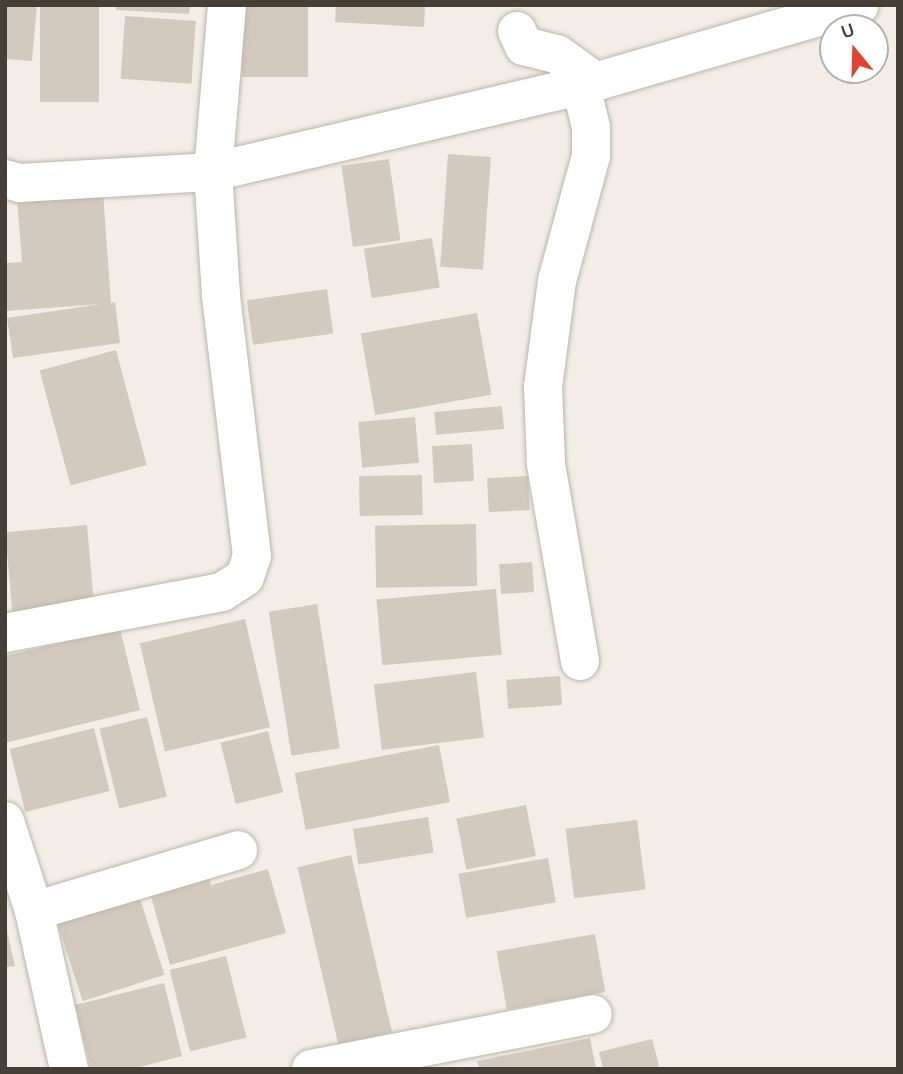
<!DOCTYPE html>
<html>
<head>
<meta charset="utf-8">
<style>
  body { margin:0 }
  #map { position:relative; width:903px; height:1074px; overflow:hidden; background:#f2eee7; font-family:Karla,sans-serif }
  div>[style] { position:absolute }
  .building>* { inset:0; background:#d2cabe; transform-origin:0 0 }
  .roads { filter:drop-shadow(0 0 2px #bcb6ab) drop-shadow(0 0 2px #bcb6ab) }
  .minor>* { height:38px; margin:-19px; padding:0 19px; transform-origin:19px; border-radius:19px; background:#fff }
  span { translate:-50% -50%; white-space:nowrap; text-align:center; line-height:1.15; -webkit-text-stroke:5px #fff; paint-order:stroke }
  .frame { position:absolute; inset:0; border:7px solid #443f37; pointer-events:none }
  .north { position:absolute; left:819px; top:14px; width:70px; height:70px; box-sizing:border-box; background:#fff; border:2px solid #b4b2af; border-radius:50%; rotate:341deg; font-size:19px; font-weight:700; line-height:28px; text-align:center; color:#443f37 }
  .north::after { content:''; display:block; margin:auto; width:24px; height:32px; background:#e3422d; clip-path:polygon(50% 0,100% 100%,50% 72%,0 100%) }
</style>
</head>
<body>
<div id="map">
  <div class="building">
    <div style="clip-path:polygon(5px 5px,37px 5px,32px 61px,5px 59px)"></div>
    <div style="left:40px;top:5px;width:59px;height:97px"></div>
    <div style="clip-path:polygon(116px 5px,190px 5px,189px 14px,116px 10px)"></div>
    <div style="left:242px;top:5px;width:66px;height:72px"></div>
    <div style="clip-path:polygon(336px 5px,425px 5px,424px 27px,335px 22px)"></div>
    <div style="left:125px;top:16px;width:71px;height:63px;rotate:4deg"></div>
    <div style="left:448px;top:154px;width:43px;height:113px;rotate:4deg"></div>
    <div style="left:389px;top:159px;width:82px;height:48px;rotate:82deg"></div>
    <div style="clip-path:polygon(103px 192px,111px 303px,115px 302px,120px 343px,13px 358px,7px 318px,101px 304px,7px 311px,5px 263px,22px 262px,17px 199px)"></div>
    <div style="left:432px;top:238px;width:50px;height:69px;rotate:81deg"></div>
    <div style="left:327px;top:289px;width:45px;height:81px;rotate:82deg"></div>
    <div style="left:477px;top:313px;width:83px;height:118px;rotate:80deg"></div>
    <div style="left:116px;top:350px;width:119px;height:79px;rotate:75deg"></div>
    <div style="left:502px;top:406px;width:23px;height:68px;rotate:85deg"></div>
    <div style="left:415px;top:417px;width:46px;height:57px;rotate:85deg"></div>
    <div style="left:472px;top:444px;width:37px;height:40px;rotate:87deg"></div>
    <div style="left:422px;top:475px;width:40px;height:63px;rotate:89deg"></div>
    <div style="left:528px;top:476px;width:34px;height:41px;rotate:87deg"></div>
    <div style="left:476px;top:524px;width:62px;height:101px;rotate:89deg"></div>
    <div style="left:87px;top:525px;width:84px;height:82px;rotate:85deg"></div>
    <div style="left:532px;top:562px;width:30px;height:33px;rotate:86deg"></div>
    <div style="left:496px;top:589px;width:66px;height:120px;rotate:85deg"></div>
    <div style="left:317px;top:604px;width:146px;height:49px;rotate:81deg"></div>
    <div style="left:245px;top:619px;width:111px;height:108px;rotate:77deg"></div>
    <div style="clip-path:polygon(120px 629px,140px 710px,5px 743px,5px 656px)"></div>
    <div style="left:476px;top:672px;width:66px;height:103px;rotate:83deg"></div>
    <div style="left:560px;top:676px;width:29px;height:54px;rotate:86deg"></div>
    <div style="left:147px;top:717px;width:82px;height:49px;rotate:76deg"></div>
    <div style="left:94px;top:728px;width:65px;height:87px;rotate:76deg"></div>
    <div style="left:268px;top:731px;width:63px;height:49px;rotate:76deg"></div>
    <div style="left:439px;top:745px;width:58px;height:147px;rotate:79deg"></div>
    <div style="left:526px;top:805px;width:52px;height:71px;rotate:79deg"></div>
    <div style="left:428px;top:817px;width:36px;height:76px;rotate:81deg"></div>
    <div style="left:637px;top:820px;width:70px;height:72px;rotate:83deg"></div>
    <div style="left:351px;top:855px;width:182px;height:55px;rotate:77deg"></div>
    <div style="left:548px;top:858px;width:45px;height:91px;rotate:80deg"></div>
    <div style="clip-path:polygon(268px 869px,286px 933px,170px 965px,148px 885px,206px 870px,211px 885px)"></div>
    <div style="left:137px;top:890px;width:89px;height:86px;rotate:72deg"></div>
    <div style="clip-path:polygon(5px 922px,15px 966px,5px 967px)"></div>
    <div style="left:595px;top:934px;width:59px;height:100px;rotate:80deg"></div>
    <div style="left:226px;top:956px;width:84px;height:58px;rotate:76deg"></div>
    <div style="clip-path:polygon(164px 983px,182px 1056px,132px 1069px,91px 1069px,75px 1005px)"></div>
    <div style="clip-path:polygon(590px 1038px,596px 1069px,479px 1069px,477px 1061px)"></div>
    <div style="clip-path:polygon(652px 1039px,660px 1069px,603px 1069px,599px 1052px)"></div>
  </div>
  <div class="roads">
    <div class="minor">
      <div style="left:517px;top:31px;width:17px;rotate:65deg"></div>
      <div style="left:524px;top:46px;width:34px;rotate:14deg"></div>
      <div style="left:557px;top:54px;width:48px;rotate:35.7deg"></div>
      <div style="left:5px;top:179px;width:16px;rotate:15deg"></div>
      <div style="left:20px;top:183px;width:193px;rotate:-3.3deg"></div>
      <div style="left:213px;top:172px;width:378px;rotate:-13.2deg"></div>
      <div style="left:581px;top:86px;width:290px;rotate:-16.2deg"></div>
      <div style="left:5px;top:633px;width:221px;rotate:-10.7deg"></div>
      <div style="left:222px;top:592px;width:27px;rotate:-33deg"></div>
      <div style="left:245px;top:577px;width:22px;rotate:-72deg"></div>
      <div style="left:252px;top:556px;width:263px;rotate:-96.8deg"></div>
      <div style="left:221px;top:295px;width:123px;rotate:-93.7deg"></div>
      <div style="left:213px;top:172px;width:168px;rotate:-85.2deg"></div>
      <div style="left:580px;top:661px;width:200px;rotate:-99.8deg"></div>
      <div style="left:546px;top:464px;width:77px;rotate:-92.2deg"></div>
      <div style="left:543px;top:387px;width:107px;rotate:-82.5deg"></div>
      <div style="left:557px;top:281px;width:130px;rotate:-74.8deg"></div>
      <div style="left:591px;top:156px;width:29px;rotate:-90deg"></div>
      <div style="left:591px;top:127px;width:42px;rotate:-103.7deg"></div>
      <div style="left:5px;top:821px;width:95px;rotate:72.1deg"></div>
      <div style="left:34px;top:911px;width:162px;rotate:77.5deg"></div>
      <div style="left:34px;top:911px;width:213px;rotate:-16.6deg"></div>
      <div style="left:311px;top:1069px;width:287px;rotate:-11deg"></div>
    </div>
  </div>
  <div class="frame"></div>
  <div class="north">U</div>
</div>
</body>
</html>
